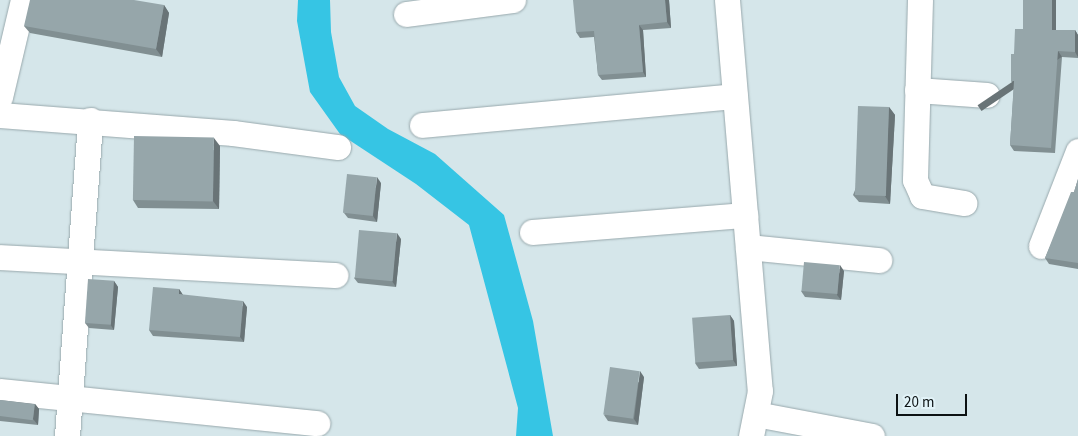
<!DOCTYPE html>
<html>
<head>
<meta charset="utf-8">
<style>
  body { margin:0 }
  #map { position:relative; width:1078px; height:436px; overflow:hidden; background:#d5e6ea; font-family:"Source Sans 3",sans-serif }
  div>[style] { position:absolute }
  .water>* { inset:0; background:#36c5e4 }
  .roads { filter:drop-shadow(0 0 1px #98a8ac) drop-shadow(0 0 1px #98a8ac) }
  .minor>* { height:25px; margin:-12.5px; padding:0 12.5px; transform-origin:12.5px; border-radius:12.5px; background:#fff }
  .wall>* { inset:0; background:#818f92 }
  .shaded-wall>* { inset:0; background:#697477; transform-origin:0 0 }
  .building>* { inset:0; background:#96a6aa; transform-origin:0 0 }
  span { translate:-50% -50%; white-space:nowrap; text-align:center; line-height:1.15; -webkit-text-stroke:4px #e2f3f8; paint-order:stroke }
  .scale { position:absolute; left:896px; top:394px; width:71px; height:22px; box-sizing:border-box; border:2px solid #0c1213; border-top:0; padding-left:6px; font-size:15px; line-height:18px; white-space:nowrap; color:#0c1213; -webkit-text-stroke:4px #e2f3f8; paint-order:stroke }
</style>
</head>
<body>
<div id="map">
  <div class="water">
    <div style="clip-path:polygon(298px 0,330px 0,331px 32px,339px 77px,355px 106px,388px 129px,435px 154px,504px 215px,533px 321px,553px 436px,516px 436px,518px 408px,469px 225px,416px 184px,340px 134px,310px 92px,297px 21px)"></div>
  </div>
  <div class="roads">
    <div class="minor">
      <div style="left:727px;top:0;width:392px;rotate:85.2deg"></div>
      <div style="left:760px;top:391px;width:46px;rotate:101.3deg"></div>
      <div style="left:920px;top:0;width:180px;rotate:91.6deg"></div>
      <div style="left:915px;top:180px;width:17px;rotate:66deg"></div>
      <div style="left:922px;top:196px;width:43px;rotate:9.5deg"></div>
      <div style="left:406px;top:14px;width:108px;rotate:-7.5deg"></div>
      <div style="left:917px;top:90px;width:70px;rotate:4.1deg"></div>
      <div style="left:0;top:97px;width:100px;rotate:-76.7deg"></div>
      <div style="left:0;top:115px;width:234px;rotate:4.4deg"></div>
      <div style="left:233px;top:133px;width:106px;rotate:7.6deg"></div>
      <div style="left:422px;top:125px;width:314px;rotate:-5.3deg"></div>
      <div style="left:532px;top:232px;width:214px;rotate:-4.6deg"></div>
      <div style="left:1041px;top:246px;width:102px;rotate:-68.7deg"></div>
      <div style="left:748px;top:247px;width:132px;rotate:5.7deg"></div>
      <div style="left:0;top:257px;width:336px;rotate:3.1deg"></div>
      <div style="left:0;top:391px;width:319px;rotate:5.8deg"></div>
      <div style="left:756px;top:414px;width:118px;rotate:10.7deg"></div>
      <div style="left:67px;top:436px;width:317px;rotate:-85.8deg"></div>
    </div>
  </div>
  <div class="wall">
    <div style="clip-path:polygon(669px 0,671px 28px,643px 30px,646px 77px,602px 80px,598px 75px,594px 37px,580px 38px,576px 32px)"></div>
    <div style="clip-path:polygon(1023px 0,1056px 0,1056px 30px,1075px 30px,1078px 35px,1078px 58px,1062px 57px,1055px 153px,1014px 151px,1010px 145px,1014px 85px,1011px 81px,1014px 54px,1023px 29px)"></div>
    <div style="clip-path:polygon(164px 5px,169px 13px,162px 57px,30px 33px,24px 26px)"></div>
    <div style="clip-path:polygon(889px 107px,895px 115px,890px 204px,859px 202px,853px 195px)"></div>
    <div style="clip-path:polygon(220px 146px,219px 209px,138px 208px,133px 200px)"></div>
    <div style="clip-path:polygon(1078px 179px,1078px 269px,1049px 264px,1045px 258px,1074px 192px)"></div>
    <div style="clip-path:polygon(381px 183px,377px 222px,348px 218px,344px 213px)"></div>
    <div style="clip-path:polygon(401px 239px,396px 287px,358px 283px,354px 278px)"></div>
    <div style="clip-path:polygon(844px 271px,841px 300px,805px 297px,801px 291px)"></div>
    <div style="clip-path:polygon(114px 281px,118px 287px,114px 330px,89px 328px,85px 323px)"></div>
    <div style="clip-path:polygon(179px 289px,183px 295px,247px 307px,244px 342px,153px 336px,149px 330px)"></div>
    <div style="clip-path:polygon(730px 315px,734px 321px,737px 366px,699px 369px,695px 363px)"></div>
    <div style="clip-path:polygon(644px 377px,638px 425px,608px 421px,604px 415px)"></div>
    <div style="clip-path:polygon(0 400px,35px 404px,39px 409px,38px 425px,0 421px)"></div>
  </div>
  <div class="shaded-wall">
    <div style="clip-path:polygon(665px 0,669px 0,671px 28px,667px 22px)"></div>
    <div style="clip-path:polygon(1052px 0,1056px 0,1056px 36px,1052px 30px)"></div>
    <div style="clip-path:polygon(164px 5px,169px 13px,162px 57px,156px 49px)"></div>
    <div style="clip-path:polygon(639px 25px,643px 30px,646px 77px,643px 72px)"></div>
    <div style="clip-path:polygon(1075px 30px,1078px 35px,1078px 57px,1075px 52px)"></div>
    <div style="left:1058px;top:51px;width:7px;height:97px;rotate:56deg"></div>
    <div style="clip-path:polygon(889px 107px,895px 115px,890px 204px,885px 196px)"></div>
    <div style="clip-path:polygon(214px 138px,220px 146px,219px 209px,213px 201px)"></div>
    <div style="clip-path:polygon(377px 177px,381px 183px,377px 222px,373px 216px)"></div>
    <div style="clip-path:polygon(397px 233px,401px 239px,396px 287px,392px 281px)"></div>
    <div style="clip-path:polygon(840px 265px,844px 271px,841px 300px,837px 295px)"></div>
    <div style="clip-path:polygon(114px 281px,118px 287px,114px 330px,110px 324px)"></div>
    <div style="clip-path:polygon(179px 289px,183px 295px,179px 294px)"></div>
    <div style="clip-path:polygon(243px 301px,247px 307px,244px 342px,240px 337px)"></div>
    <div style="clip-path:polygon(730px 315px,734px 321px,737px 366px,733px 360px)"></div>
    <div style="clip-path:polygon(640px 371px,644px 377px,638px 425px,634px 419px)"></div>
    <div style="clip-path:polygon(35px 404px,39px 409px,38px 425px,33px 419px)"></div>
  </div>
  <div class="building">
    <div style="clip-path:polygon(30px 0,134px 0,164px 5px,156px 49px,24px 26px)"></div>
    <div style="clip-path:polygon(573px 0,665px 0,667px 22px,639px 25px,643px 72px,598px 75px,594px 31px,576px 32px)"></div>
    <div style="clip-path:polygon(1023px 0,1052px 0,1052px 30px,1075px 30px,1075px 52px,1058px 51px,1051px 148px,1010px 145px,1014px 81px,1011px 81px,1011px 54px,1014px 54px,1015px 29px,1023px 29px)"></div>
    <div style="left:858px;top:106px;width:31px;height:89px;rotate:2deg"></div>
    <div style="left:134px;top:136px;width:80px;height:64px;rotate:1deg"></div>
    <div style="left:347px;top:174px;width:30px;height:39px;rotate:6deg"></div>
    <div style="clip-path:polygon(1078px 179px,1078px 263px,1045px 258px,1071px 192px,1074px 192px)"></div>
    <div style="left:359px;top:230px;width:38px;height:48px;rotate:5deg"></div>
    <div style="left:804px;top:262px;width:36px;height:29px;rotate:5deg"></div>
    <div style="left:88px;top:279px;width:26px;height:44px;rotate:4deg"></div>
    <div style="clip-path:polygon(153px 287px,179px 289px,179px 294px,243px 301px,240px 337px,149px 330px)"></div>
    <div style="left:730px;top:315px;width:45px;height:38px;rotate:86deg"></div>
    <div style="left:610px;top:367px;width:30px;height:48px;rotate:8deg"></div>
    <div style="left:0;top:400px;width:35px;height:16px;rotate:7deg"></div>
  </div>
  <div class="scale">20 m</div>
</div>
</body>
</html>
